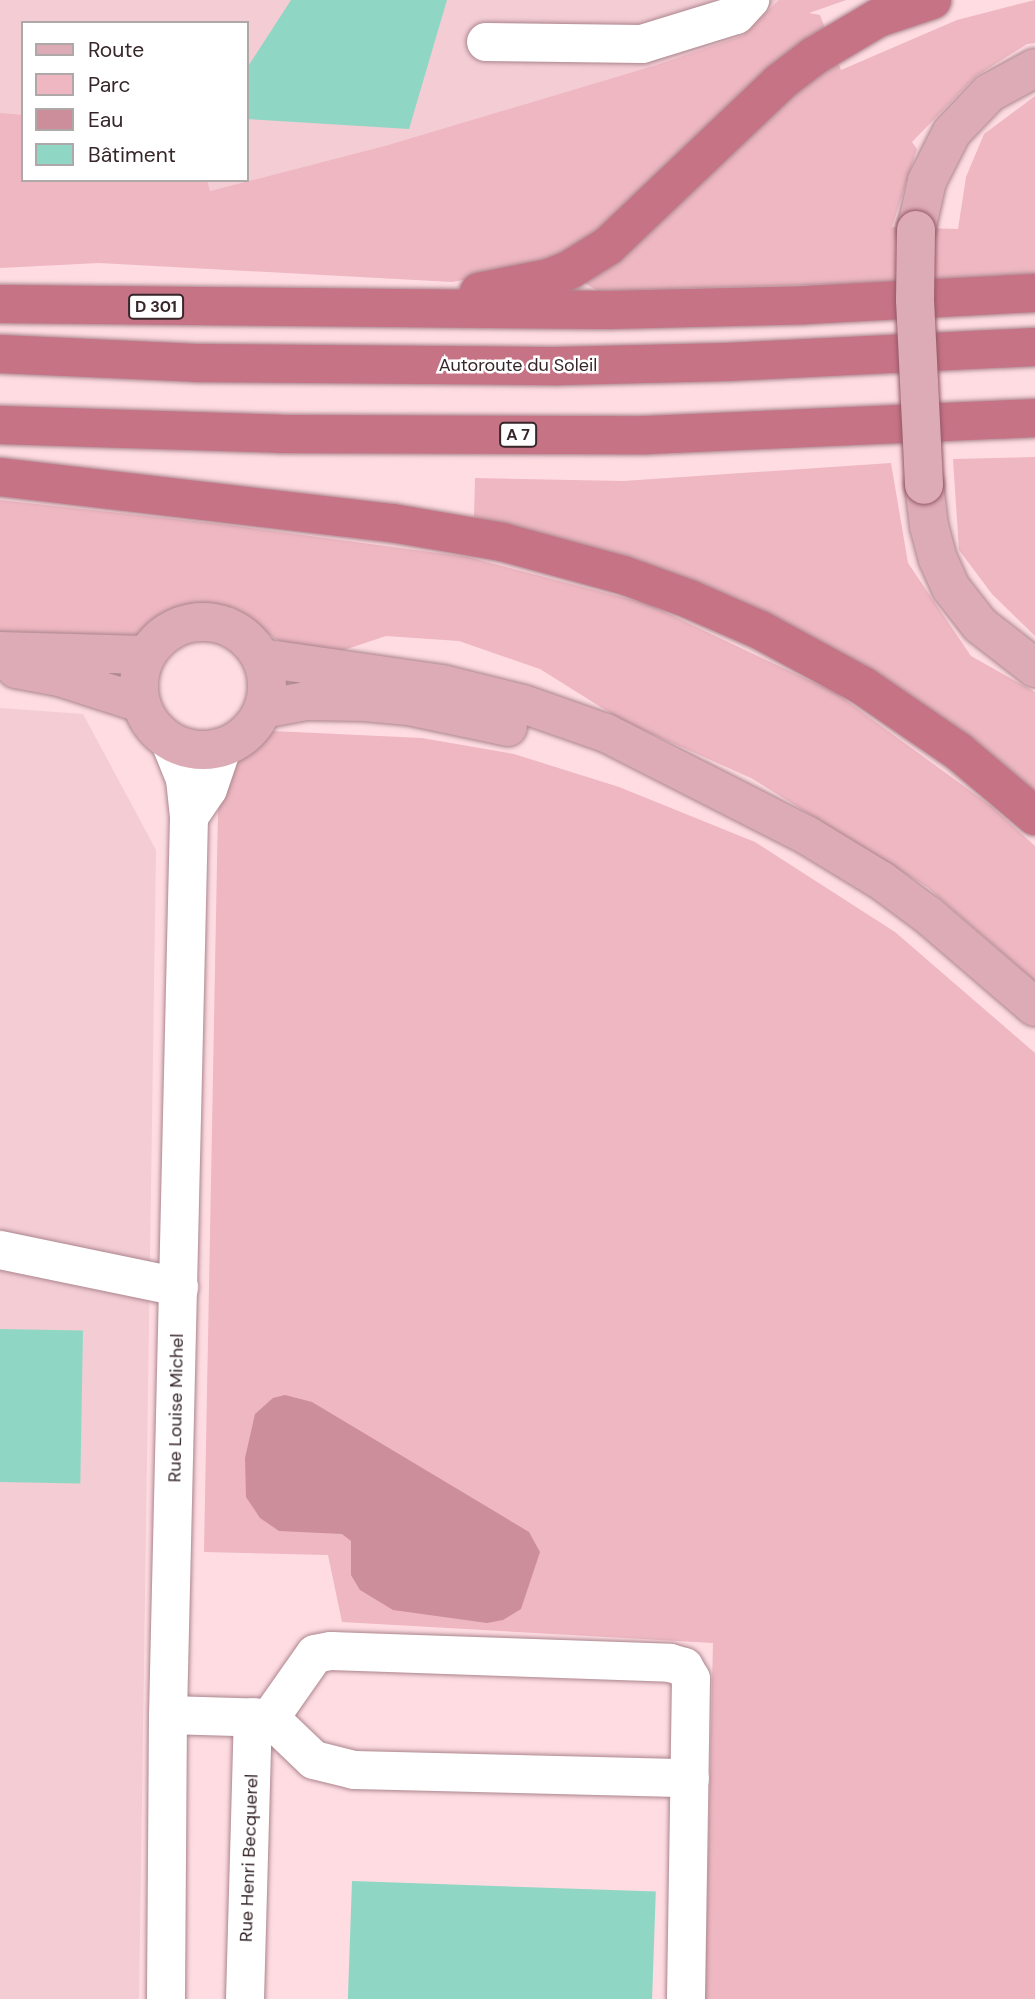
<!DOCTYPE html>
<html>
<head>
<meta charset="utf-8">
<style>
  body { margin:0 }
  #map { position:relative; width:1035px; height:1999px; overflow:hidden; background:#fedce2; font-family:"DM Sans",sans-serif }
  div>[style] { position:absolute }
  .built>* { inset:0; background:#f3ccd4 }
  .green>* { inset:0; background:#eeb7c2 }
  .water>* { inset:0; background:#cc8e9b }
  .building>* { inset:0; background:#8fd7c4; transform-origin:0 0 }
  .roads { filter:drop-shadow(0 0 2px #ab858d) drop-shadow(0 0 2px #ab858d) }
  .minor>* { height:38px; margin:-19px; padding:0 19px; transform-origin:19px; border-radius:19px; background:#fff }
  .major>* { height:38px; margin:-19px; padding:0 19px; transform-origin:19px; border-radius:19px; background:#ddabb6 }
  .major>.ring { margin:-19px; padding:0; box-sizing:content-box; background:none; border:38px solid #ddabb6; border-radius:50% }
  .highway>* { height:38px; margin:-19px; padding:0 19px; transform-origin:19px; border-radius:19px; background:#c67386 }
  .bridges { filter:drop-shadow(0 0 2px #945865) drop-shadow(0 0 2px #945865) }
  .major-bridge>* { height:38px; margin:-19px; padding:0 19px; transform-origin:19px; border-radius:19px; background:#ddabb6 }
  span { translate:-50% -50%; white-space:nowrap; text-align:center; line-height:1.15; -webkit-text-stroke:5px #fff; paint-order:stroke }
  .shield-label span { padding:2px 5px; background:#fff; border:2px solid; border-radius:5px; -webkit-text-stroke-width:0 }
  .shield-label { font-size:16px; color:#362629; font-weight:700 }
  .street-label { font-size:18px; color:#362629 }
  .legend { position:absolute; left:21px; top:21px; width:228px; height:161px; box-sizing:border-box; background:#fff; border:2px solid #afa8a9; margin:0; padding:9px 12px; list-style:none; font-size:21px; color:#362629 }
  .legend li { display:flex; align-items:center; gap:14px; height:35px }
  .legend b { width:35px; border:2px solid #afa8a9 }
</style>
</head>
<body>
<div id="map">
  <div class="built">
    <div style="clip-path:polygon(evenodd,0 0,846px 0,656px 65px,388px 145px,210px 191px,0 203px,0 0,23px 23px,247px 23px,247px 180px,23px 180px,23px 23px)"></div>
    <div style="clip-path:polygon(0 708px,83px 714px,156px 850px,139px 1999px,0 1999px)"></div>
  </div>
  <div class="green">
    <div style="clip-path:polygon(779px 0,846px 0,809px 13px,820px 15px,841px 70px,957px 20px,1035px 0,1035px 43px,1027px 44px,976px 76px,912px 142px,917px 149px,892px 227px,958px 229px,966px 177px,984px 134px,1035px 96px,1035px 274px,942px 281px,598px 291px,553px 264px,452px 282px,99px 263px,0 268px,0 113px,23px 115px,23px 180px,207px 180px,210px 191px,388px 145px,656px 65px,744px 35px)"></div>
    <div style="clip-path:polygon(1035px 457px,1035px 636px,992px 594px,959px 550px,953px 459px)"></div>
    <div style="clip-path:polygon(891px 463px,908px 563px,971px 656px,1035px 692px,1035px 798px,545px 535px,474px 517px,475px 478px,623px 481px)"></div>
    <div style="clip-path:polygon(0 500px,220px 524px,468px 557px,648px 604px,836px 693px,991px 806px,1035px 846px,1035px 981px,927px 887px,751px 778px,623px 721px,540px 669px,459px 641px,386px 636px,338px 652px,306px 654px,274px 638px,234px 608px,194px 604px,158px 620px,134px 639px,0 633px)"></div>
    <div style="clip-path:polygon(273px 731px,422px 738px,514px 754px,619px 787px,755px 842px,895px 932px,1035px 1053px,1035px 1999px,705px 1999px,713px 1643px,342px 1622px,328px 1555px,204px 1552px,218px 810px,233px 764px)"></div>
  </div>
  <div class="water">
    <div style="clip-path:polygon(285px 1395px,312px 1402px,529px 1532px,540px 1552px,521px 1609px,503px 1620px,487px 1623px,393px 1610px,360px 1590px,351px 1575px,351px 1541px,342px 1534px,279px 1531px,260px 1518px,246px 1497px,245px 1458px,255px 1414px,273px 1398px)"></div>
  </div>
  <div class="building">
    <div style="clip-path:polygon(291px 0,447px 0,409px 129px,247px 119px,247px 68px)"></div>
    <div style="left:0;top:1329px;width:83px;height:153px;rotate:1deg"></div>
    <div style="left:352px;top:1881px;width:304px;height:118px;rotate:2deg"></div>
  </div>
  <div class="roads">
    <div class="minor">
      <div style="left:486px;top:42px;width:156px;rotate:0.7deg"></div>
      <div style="left:642px;top:44px;width:98px;rotate:-17.1deg"></div>
      <div style="left:736px;top:15px;width:21px;rotate:-47deg"></div>
      <div style="left:189px;top:817px;width:34px;rotate:-56deg"></div>
      <div style="left:208px;top:789px;width:43px;rotate:-71.1deg"></div>
      <div style="left:0;top:1250px;width:183px;rotate:11.7deg"></div>
      <div style="left:168px;top:1715px;width:102px;rotate:1.7deg"></div>
      <div style="left:270px;top:1718px;width:78px;rotate:-54.9deg"></div>
      <div style="left:315px;top:1654px;width:16px;rotate:-11deg"></div>
      <div style="left:331px;top:1651px;width:339px;rotate:2deg"></div>
      <div style="left:670px;top:1663px;width:15px;rotate:16deg"></div>
      <div style="left:684px;top:1667px;width:14px;rotate:60deg"></div>
      <div style="left:691px;top:1679px;width:320px;rotate:90.9deg"></div>
      <div style="left:270px;top:1718px;width:61px;rotate:43.7deg"></div>
      <div style="left:314px;top:1760px;width:41px;rotate:14deg"></div>
      <div style="left:354px;top:1770px;width:336px;rotate:1.4deg"></div>
      <div style="left:166px;top:1999px;width:284px;rotate:-89.6deg"></div>
      <div style="left:168px;top:1715px;width:898px;rotate:-88.66deg"></div>
      <div style="left:189px;top:817px;width:38px;rotate:-96deg"></div>
      <div style="left:185px;top:779px;width:40px;rotate:-112deg"></div>
      <div style="left:245px;top:1999px;width:282px;rotate:-88.4deg"></div>
    </div>
    <div class="major">
      <div style="left:916px;top:230px;width:50px;rotate:-77.3deg"></div>
      <div style="left:927px;top:181px;width:55px;rotate:-63deg"></div>
      <div style="left:952px;top:132px;width:54px;rotate:-46.5deg"></div>
      <div style="left:989px;top:93px;width:52px;rotate:-28.5deg"></div>
      <div style="left:924px;top:485px;width:41px;rotate:83deg"></div>
      <div style="left:929px;top:526px;width:34px;rotate:75deg"></div>
      <div style="left:938px;top:559px;width:32px;rotate:66deg"></div>
      <div style="left:951px;top:588px;width:47px;rotate:51.9deg"></div>
      <div style="left:980px;top:625px;width:70px;rotate:38deg"></div>
      <div class="ring" style="left:139px;top:622px;width:90px;height:90px"></div>
      <div style="left:0;top:651px;width:145px;rotate:1.6deg"></div>
      <div style="left:262px;top:658px;width:182px;rotate:8.2deg"></div>
      <div style="left:442px;top:684px;width:83px;rotate:13.9deg"></div>
      <div style="left:523px;top:704px;width:88px;rotate:19.3deg"></div>
      <div style="left:606px;top:733px;width:227px;rotate:27deg"></div>
      <div style="left:808px;top:836px;width:87px;rotate:31.3deg"></div>
      <div style="left:882px;top:881px;width:57px;rotate:36.5deg"></div>
      <div style="left:928px;top:915px;width:141px;rotate:40.7deg"></div>
      <div style="left:16px;top:669px;width:44px;rotate:10.5deg"></div>
      <div style="left:59px;top:677px;width:85px;rotate:17.8deg"></div>
      <div style="left:263px;top:709px;width:44px;rotate:-10.5deg"></div>
      <div style="left:306px;top:701px;width:59px;rotate:1deg"></div>
      <div style="left:365px;top:702px;width:43px;rotate:5.3deg"></div>
      <div style="left:408px;top:706px;width:102px;rotate:11.9deg"></div>
    </div>
    <div class="highway">
      <div style="left:479px;top:292px;width:71px;rotate:-11.3deg"></div>
      <div style="left:549px;top:278px;width:24px;rotate:-22deg"></div>
      <div style="left:571px;top:269px;width:44px;rotate:-31.9deg"></div>
      <div style="left:608px;top:246px;width:238px;rotate:-43.6deg"></div>
      <div style="left:780px;top:82px;width:43px;rotate:-37.4deg"></div>
      <div style="left:814px;top:56px;width:74px;rotate:-30.7deg"></div>
      <div style="left:878px;top:18px;width:57px;rotate:-18.4deg"></div>
      <div style="left:0;top:304px;width:607px;rotate:0.57deg"></div>
      <div style="left:607px;top:310px;width:199px;rotate:-1.4deg"></div>
      <div style="left:806px;top:305px;width:229px;rotate:-3deg"></div>
      <div style="left:0;top:354px;width:196px;rotate:2.6deg"></div>
      <div style="left:196px;top:363px;width:364px;rotate:0.5deg"></div>
      <div style="left:560px;top:366px;width:167px;rotate:-1.4deg"></div>
      <div style="left:727px;top:362px;width:308px;rotate:-2.8deg"></div>
      <div style="left:0;top:425px;width:280px;rotate:1.8deg"></div>
      <div style="left:280px;top:434px;width:368px;rotate:0.2deg"></div>
      <div style="left:648px;top:435px;width:387px;rotate:-2.5deg"></div>
      <div style="left:0;top:477px;width:395px;rotate:6.7deg"></div>
      <div style="left:392px;top:523px;width:112px;rotate:9.8deg"></div>
      <div style="left:502px;top:542px;width:125px;rotate:15.3deg"></div>
      <div style="left:623px;top:575px;width:70px;rotate:20deg"></div>
      <div style="left:689px;top:599px;width:77px;rotate:23.6deg"></div>
      <div style="left:760px;top:630px;width:117px;rotate:28.5deg"></div>
      <div style="left:863px;top:686px;width:115px;rotate:34.4deg"></div>
      <div style="left:958px;top:751px;width:101px;rotate:40.2deg"></div>
    </div>
  </div>
  <div class="bridges">
    <div class="major-bridge">
      <div style="left:916px;top:230px;width:70px;rotate:90.8deg"></div>
      <div style="left:915px;top:300px;width:185px;rotate:87.2deg"></div>
    </div>
  </div>
  <div class="shield-label">
    <span style="left:156px;top:307px">D 301</span>
    <span style="left:518px;top:435px">A 7</span>
  </div>
  <div class="street-label">
    <span style="left:518px;top:365px">Autoroute du Soleil</span>
    <span style="left:176px;top:1408px;rotate:-89deg">Rue Louise Michel</span>
    <span style="left:249px;top:1858px;rotate:-88deg">Rue Henri Becquerel</span>
  </div>
  <ul class="legend">
  <li><b style="height:9px;background:#ddabb6"></b>Route</li>
  <li><b style="height:19px;background:#eeb7c2"></b>Parc</li>
  <li><b style="height:19px;background:#cc8e9b"></b>Eau</li>
  <li><b style="height:19px;background:#8fd7c4"></b>Bâtiment</li>
  </ul>
</div>
</body>
</html>
